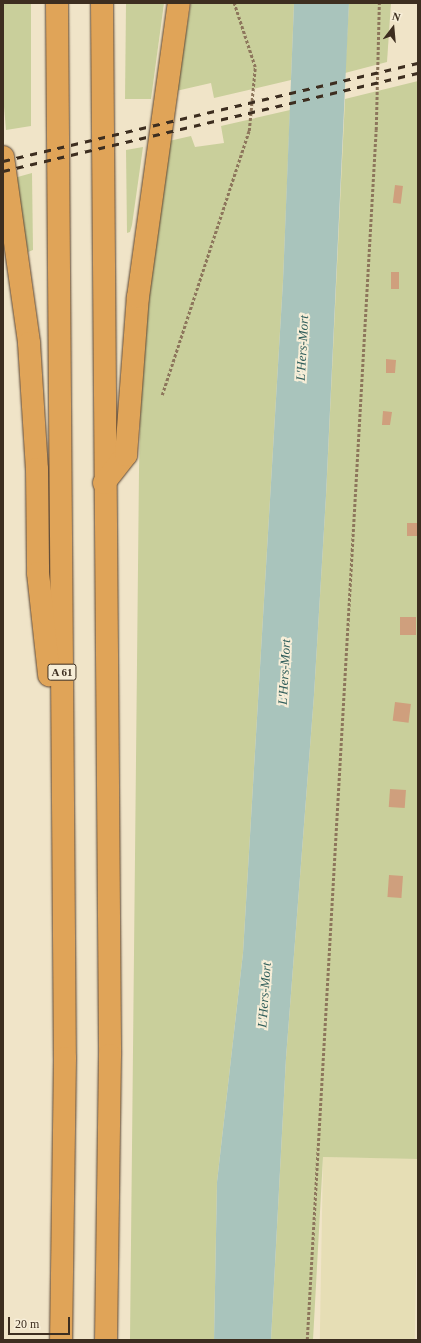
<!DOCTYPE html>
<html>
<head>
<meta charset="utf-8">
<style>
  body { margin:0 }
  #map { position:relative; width:421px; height:1343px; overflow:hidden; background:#f0e4c8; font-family:Georgia,serif }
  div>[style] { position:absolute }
  .farmland>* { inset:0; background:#e6deb5; transform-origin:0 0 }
  .green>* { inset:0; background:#c9cf9b }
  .water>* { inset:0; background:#a9c4bc }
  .building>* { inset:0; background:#cf9f7d; transform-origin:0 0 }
  .path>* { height:2.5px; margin-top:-1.25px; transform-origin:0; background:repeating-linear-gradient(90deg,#8d765c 0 3px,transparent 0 5px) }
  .roads { filter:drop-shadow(0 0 1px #5b4430) drop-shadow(0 0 1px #5b4430) }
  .highway>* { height:22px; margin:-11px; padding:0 11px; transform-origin:11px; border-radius:11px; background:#e0a458 }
  .rail>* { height:3px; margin-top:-1.5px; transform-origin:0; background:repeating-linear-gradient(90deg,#3d2e20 0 7px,transparent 0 14px) }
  span { translate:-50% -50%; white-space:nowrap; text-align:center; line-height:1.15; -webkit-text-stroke:4px #f7eed8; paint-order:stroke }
  .shield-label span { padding:1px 3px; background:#f7eed8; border:1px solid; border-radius:3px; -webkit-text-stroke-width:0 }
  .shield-label { font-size:11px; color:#3d2e20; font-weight:700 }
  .water-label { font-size:13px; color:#2f5d5a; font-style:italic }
  .frame { position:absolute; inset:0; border:4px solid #3d2e20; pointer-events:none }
  .north { position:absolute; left:373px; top:8px; width:40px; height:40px; -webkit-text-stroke:3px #f7eed8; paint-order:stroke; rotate:16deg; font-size:11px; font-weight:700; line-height:16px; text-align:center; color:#3d2e20 }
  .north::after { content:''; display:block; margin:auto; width:14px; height:18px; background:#3d2e20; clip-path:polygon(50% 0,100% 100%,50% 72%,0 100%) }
  .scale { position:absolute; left:8px; top:1317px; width:62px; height:18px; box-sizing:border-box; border:2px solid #3d2e20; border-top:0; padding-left:5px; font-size:12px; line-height:14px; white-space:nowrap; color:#3d2e20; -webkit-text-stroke:3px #f7eed8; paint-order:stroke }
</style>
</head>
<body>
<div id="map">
  <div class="farmland">
    <div style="left:323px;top:1157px;width:95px;height:183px;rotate:1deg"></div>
  </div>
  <div class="green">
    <div style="clip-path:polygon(3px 3px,31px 3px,31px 126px,6px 130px,3px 95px)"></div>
    <div style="clip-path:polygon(126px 3px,164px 3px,151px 99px,125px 99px)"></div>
    <div style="clip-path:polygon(191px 3px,294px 3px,291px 80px,214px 98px,211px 83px,176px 91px)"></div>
    <div style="clip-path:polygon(349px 3px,391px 3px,387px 62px,345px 73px)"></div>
    <div style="clip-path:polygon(418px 81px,418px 1159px,323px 1157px,313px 1340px,271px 1340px,286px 1058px,314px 695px,326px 496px,345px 99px)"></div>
    <div style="clip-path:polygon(290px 110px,283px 281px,243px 953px,217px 1182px,214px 1340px,130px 1340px,139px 470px,141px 384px,150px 284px,169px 141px,191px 136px,195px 147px,224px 143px,221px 126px)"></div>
    <div style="clip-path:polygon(143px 147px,132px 225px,130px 232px,127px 233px,126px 150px)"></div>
    <div style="clip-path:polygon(32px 173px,33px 250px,28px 252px,14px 178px)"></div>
  </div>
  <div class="water">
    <div style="clip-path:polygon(294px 3px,349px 3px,326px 496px,314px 695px,286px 1058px,271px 1340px,214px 1340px,217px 1182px,243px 953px,283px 281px)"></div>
  </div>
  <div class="building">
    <div style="left:395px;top:185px;width:8px;height:18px;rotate:7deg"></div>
    <div style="left:391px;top:272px;width:8px;height:17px"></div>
    <div style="clip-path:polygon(386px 359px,396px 360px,395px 373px,386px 373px)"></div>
    <div style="clip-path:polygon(383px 411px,392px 412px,390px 425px,382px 425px)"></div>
    <div style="left:407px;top:523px;width:11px;height:13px"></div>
    <div style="left:400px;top:617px;width:16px;height:18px"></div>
    <div style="left:395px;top:702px;width:16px;height:19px;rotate:7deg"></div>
    <div style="left:390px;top:789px;width:16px;height:18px;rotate:4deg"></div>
    <div style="left:389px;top:875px;width:14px;height:22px;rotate:4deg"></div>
  </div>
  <div class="path">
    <div style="left:162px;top:395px;width:278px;rotate:-71.8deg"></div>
    <div style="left:249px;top:131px;width:64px;rotate:-84.6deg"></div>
    <div style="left:255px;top:67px;width:67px;rotate:-108.2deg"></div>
    <div style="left:307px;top:1340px;width:1212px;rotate:-86.74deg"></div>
    <div style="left:376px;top:130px;width:127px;rotate:-88.6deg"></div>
  </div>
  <div class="roads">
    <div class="highway">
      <div style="left:57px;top:3px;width:1055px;rotate:89.57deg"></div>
      <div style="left:65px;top:1058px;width:282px;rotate:90.8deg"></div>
      <div style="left:102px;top:3px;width:1052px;rotate:89.56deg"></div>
      <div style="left:110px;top:1055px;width:285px;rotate:90.8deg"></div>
      <div style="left:3px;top:157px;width:188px;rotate:82deg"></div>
      <div style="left:29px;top:343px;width:126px;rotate:86.4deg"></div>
      <div style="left:37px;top:469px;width:104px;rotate:89.4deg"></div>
      <div style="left:38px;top:573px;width:103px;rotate:83.8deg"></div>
      <div style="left:104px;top:483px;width:36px;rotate:-52deg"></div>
      <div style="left:126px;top:455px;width:158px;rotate:-85.7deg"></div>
      <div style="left:138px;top:297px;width:297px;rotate:-82.1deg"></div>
    </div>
  </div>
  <div class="rail">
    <div style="left:3px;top:161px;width:426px;rotate:-13.3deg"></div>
    <div style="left:3px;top:171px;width:426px;rotate:-13.3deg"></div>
  </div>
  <div class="shield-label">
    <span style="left:62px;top:672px">A 61</span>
  </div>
  <div class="water-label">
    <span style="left:303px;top:348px;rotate:-87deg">L'Hers-Mort</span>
    <span style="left:285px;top:672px;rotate:-87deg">L'Hers-Mort</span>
    <span style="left:265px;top:995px;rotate:-86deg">L'Hers-Mort</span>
  </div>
  <div class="frame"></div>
  <div class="north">N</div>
  <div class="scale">20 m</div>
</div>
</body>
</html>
